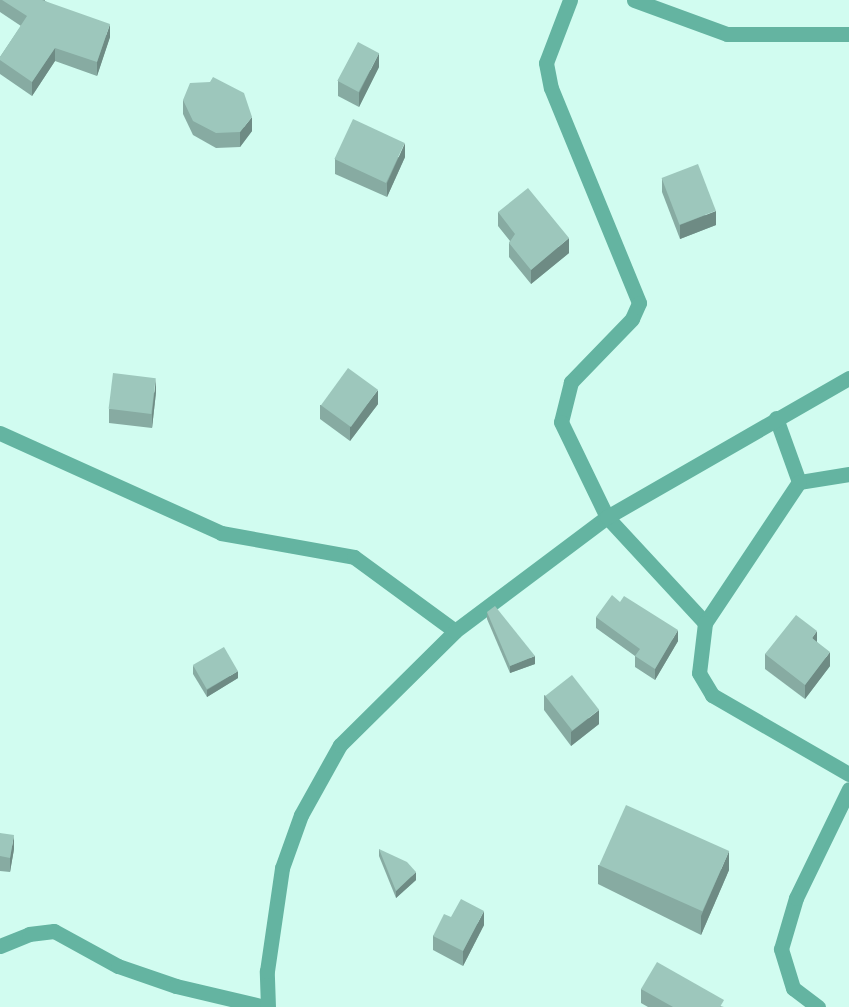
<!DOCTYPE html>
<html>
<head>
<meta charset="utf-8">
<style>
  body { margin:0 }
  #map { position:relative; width:849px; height:1007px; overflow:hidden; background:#d1fcf0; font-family:"Nunito Sans",sans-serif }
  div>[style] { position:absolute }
  .street>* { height:15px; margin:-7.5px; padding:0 7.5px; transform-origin:7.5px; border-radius:7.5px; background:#64b4a1 }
  .wall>* { inset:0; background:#87aba2 }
  .shaded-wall>* { inset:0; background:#6e8b84 }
  .building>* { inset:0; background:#9dc7bc; transform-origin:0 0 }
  span { translate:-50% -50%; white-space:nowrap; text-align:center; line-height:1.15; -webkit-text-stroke:6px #fff; paint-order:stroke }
</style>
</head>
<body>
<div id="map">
  <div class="street">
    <div style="left:570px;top:0;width:67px;rotate:110.9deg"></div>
    <div style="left:546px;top:63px;width:25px;rotate:79deg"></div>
    <div style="left:551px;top:88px;width:232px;rotate:67.7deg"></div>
    <div style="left:639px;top:303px;width:17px;rotate:114deg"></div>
    <div style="left:632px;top:319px;width:88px;rotate:134.1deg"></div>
    <div style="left:571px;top:382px;width:41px;rotate:104deg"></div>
    <div style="left:561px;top:422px;width:106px;rotate:64.2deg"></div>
    <div style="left:607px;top:517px;width:144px;rotate:47.2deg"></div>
    <div style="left:634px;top:0;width:99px;rotate:20.1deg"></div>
    <div style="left:727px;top:34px;width:122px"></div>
    <div style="left:776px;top:418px;width:68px;rotate:70.2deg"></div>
    <div style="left:0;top:433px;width:243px;rotate:24.3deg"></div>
    <div style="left:221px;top:533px;width:135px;rotate:10.2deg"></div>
    <div style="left:354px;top:557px;width:125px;rotate:36.2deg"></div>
    <div style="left:849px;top:474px;width:51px;rotate:170.9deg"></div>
    <div style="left:799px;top:482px;width:169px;rotate:123.7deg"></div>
    <div style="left:705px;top:623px;width:50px;rotate:96.8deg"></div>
    <div style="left:699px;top:673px;width:26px;rotate:59deg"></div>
    <div style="left:712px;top:695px;width:158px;rotate:30deg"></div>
    <div style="left:0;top:946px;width:31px;rotate:-22deg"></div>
    <div style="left:29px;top:934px;width:25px;rotate:-7deg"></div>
    <div style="left:54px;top:931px;width:73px;rotate:28.7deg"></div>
    <div style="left:118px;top:966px;width:61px;rotate:19deg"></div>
    <div style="left:176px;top:986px;width:91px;rotate:13.3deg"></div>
    <div style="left:268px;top:1007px;width:36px;rotate:-92deg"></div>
    <div style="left:267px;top:971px;width:104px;rotate:-81.7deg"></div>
    <div style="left:282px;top:868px;width:56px;rotate:-70.3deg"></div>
    <div style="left:301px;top:815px;width:80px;rotate:-60.9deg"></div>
    <div style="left:340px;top:745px;width:162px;rotate:-44.7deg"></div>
    <div style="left:455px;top:631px;width:190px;rotate:-36.9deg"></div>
    <div style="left:607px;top:517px;width:279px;rotate:-29.9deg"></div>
    <div style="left:818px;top:1007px;width:31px;rotate:-143deg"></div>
    <div style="left:793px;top:988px;width:41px;rotate:-107.1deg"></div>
    <div style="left:781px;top:949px;width:53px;rotate:-73.6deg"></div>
    <div style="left:796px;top:898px;width:121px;rotate:-64.1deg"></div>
  </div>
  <div class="wall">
    <div style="clip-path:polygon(0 0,45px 0,45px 1px,110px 37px,97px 76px,55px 61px,32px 96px,0 74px,0 57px,21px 26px,0 12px)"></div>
    <div style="clip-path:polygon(379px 67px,359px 107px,338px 96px,338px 81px)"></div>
    <div style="clip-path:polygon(183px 100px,252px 131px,240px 147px,216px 148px,193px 135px,183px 114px)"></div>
    <div style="clip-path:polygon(405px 157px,387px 197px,335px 174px,335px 159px)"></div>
    <div style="clip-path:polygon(662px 178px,716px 225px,680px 239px,662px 192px)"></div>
    <div style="clip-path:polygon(498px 212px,569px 253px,531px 284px,509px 257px,509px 243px,510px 241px,498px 226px)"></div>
    <div style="clip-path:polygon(156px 392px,152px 428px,109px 423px,109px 409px)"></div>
    <div style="clip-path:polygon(378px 404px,350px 441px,320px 419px,320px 405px)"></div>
    <div style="clip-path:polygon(487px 612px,535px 664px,510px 673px,487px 619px)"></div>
    <div style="clip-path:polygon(596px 617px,678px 641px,655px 680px,635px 667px,635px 656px,596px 628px)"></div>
    <div style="clip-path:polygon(817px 642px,830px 666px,805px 699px,765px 669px,765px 654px)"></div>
    <div style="clip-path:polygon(193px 666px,238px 678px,207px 697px,193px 674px)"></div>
    <div style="clip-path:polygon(544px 695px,599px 724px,571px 746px,544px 710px)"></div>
    <div style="clip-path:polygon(0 833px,14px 849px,10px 872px,0 871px)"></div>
    <div style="clip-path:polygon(379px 849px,416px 880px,396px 898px,379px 856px)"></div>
    <div style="clip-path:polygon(598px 865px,729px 870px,701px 935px,598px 884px)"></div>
    <div style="clip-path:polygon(451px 917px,484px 925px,463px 966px,433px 950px,433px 936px)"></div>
    <div style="clip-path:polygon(641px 989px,724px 1007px,648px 1007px,641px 1003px)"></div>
  </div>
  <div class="shaded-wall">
    <div style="clip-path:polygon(110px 24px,110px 37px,97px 76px,97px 62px)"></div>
    <div style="clip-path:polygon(55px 48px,55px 61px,32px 96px,32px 82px)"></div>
    <div style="clip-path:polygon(379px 53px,379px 67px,359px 107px,359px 93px)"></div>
    <div style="clip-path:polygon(252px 117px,252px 131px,240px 147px,240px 132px)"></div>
    <div style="clip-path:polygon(405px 143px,405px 157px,387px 197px,387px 183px)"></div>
    <div style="clip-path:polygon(716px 211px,716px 225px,680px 239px,680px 225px)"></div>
    <div style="clip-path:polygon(569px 238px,569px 253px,531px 284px,531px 270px)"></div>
    <div style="clip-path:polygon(156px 378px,156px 392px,152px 428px,152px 414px)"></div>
    <div style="clip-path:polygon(378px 390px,378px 404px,350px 441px,350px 426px)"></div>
    <div style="clip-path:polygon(678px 630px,678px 641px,655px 680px,655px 669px)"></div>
    <div style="clip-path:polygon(817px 631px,817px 645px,812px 638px)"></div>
    <div style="clip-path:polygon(830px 652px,830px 666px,805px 699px,805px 685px)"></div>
    <div style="clip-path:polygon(535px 656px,535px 664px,510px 673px,510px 666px)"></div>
    <div style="clip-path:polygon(238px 671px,238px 678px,207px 697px,207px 690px)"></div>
    <div style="clip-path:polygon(599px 710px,599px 724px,571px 746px,571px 732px)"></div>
    <div style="clip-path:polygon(14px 835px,14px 849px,10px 872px,10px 858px)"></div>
    <div style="clip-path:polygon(729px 851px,729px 870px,701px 935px,701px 916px)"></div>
    <div style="clip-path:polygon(416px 872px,416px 880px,396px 898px,396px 891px)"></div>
    <div style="clip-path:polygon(484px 911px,484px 925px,463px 966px,463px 951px)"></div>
  </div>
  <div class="building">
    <div style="clip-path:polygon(2px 0,42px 0,110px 24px,97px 62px,55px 48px,32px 82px,0 60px,0 57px,27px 16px)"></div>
    <div style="left:358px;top:42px;width:24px;height:44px;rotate:28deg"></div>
    <div style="clip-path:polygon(213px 77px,244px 93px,252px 117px,240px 132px,216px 133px,193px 121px,183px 100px,190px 83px,210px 82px)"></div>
    <div style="left:353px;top:119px;width:57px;height:44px;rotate:25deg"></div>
    <div style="left:698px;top:164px;width:50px;height:39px;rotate:69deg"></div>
    <div style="clip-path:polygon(528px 188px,569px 238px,531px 270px,509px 243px,515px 234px,498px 212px)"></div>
    <div style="left:348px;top:368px;width:37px;height:46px;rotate:36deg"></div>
    <div style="left:113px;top:373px;width:43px;height:36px;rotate:7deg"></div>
    <div style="clip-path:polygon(612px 595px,620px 602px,624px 596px,678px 630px,655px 669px,635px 656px,640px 649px,596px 617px)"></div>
    <div style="clip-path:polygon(495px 606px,535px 656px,510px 666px,487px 612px)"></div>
    <div style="clip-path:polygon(796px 615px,817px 631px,812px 638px,830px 652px,805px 685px,765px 654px)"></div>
    <div style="left:224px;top:647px;width:28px;height:36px;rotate:60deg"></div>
    <div style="left:572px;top:675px;width:44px;height:34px;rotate:52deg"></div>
    <div style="left:626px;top:805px;width:113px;height:66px;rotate:24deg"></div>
    <div style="clip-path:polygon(0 833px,14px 835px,10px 858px,0 856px)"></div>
    <div style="clip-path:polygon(379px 849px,407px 862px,416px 872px,396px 891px)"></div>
    <div style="clip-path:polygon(461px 899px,484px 911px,463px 951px,433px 936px,444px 914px,451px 917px)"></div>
    <div style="clip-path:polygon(657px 962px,724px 1000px,720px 1007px,673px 1007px,641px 989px)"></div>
  </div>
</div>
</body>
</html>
